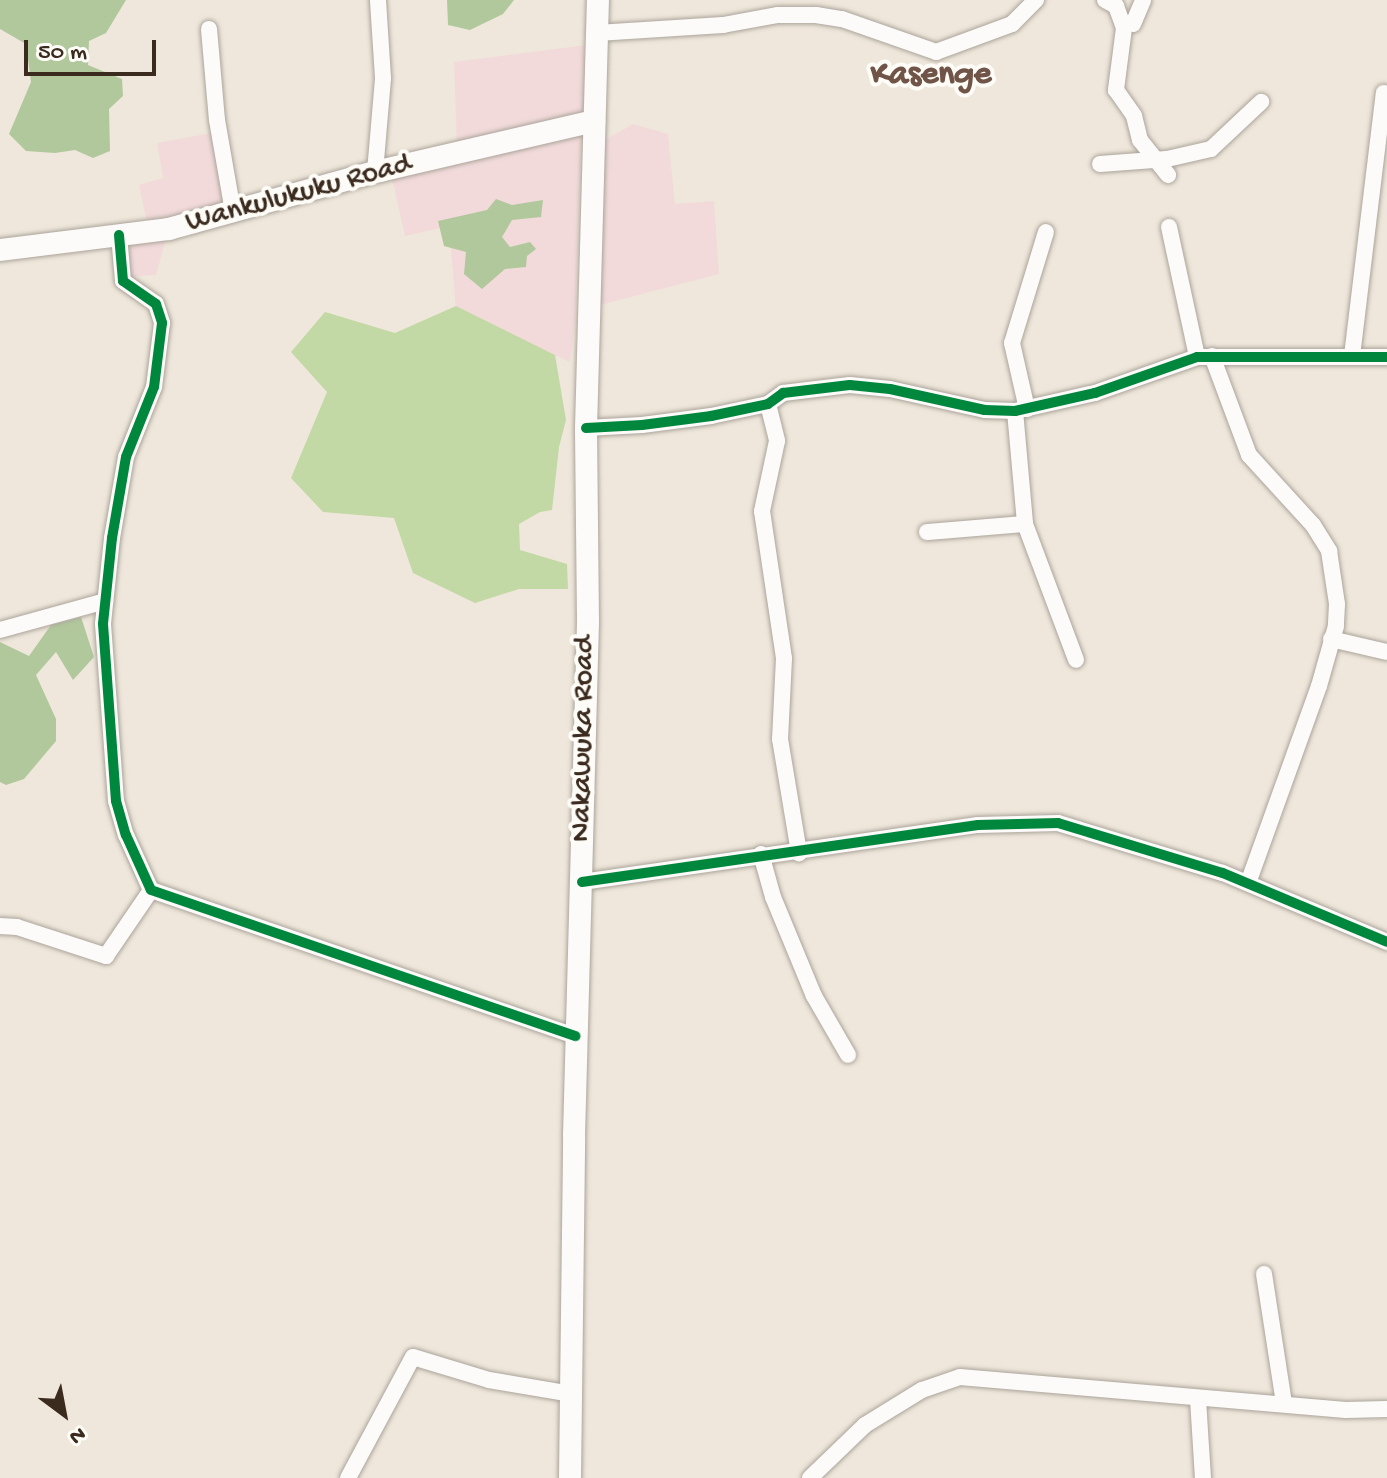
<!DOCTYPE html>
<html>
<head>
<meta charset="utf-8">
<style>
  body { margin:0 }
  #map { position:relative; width:1387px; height:1478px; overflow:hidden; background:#efe7db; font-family:"Gochi Hand",sans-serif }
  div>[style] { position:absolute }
  .built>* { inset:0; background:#f2dada }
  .green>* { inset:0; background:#c2d8a5 }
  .forest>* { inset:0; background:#b1c89c }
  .roads { filter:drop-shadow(0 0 2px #aba49b) drop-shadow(0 0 2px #aba49b) }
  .street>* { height:16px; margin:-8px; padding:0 8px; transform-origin:8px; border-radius:8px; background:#fdfbfa }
  .secondary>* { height:22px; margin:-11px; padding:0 11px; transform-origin:11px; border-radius:11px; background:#fdfbfa }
  .cycleway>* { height:10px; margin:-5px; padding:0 5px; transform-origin:5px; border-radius:5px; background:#00873e }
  span { translate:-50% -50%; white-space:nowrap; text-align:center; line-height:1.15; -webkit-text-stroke:8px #fdfcf7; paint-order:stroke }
  .street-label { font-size:30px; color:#3b2a1e }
  .quarter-label { font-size:34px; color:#715448; font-weight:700 }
  .north { position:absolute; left:24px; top:1374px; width:80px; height:80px; -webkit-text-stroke:6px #fdfcf7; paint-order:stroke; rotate:148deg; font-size:22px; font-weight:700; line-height:32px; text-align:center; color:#3b2a1e }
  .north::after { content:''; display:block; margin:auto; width:28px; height:36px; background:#3b2a1e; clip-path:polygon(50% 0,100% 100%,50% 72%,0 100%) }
  .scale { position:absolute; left:24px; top:40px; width:132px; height:36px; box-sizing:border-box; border:4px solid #3b2a1e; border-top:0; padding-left:10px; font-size:24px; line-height:28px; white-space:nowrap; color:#3b2a1e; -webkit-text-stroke:6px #fdfcf7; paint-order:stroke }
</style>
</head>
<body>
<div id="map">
  <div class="built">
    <div style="clip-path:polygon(587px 45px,583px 116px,457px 149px,454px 62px)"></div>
    <div style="clip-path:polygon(633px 124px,668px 134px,675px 204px,714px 201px,719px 274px,600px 305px,600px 143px)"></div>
    <div style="clip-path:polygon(581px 131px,575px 320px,570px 362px,456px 311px,449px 226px,405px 236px,392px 178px)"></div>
    <div style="clip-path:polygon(217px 132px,231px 202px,147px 222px,139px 185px,163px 178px,157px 143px)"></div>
    <div style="clip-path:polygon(167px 235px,156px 275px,118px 277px,117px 243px)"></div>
  </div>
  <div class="green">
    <div style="clip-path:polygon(456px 306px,555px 355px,566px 420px,559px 447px,552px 510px,540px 512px,519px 524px,520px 550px,567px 564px,568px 589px,519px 589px,475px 603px,413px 573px,394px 518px,323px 512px,291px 478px,327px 392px,291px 352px,325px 312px,395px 333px)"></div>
  </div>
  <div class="forest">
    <div style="clip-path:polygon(0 0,126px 0,106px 33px,89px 41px,88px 65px,122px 79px,123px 96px,109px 109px,110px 151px,93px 158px,75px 150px,55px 153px,26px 151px,9px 134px,31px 82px,26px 44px,0 29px)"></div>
    <div style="clip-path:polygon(447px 0,514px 0,503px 14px,470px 30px,448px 25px)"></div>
    <div style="clip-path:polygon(496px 199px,512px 205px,543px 200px,541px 217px,512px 220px,502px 237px,510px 247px,530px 242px,536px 249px,527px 256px,526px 267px,505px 269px,482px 289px,464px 274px,466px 252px,444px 246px,438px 221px,487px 210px)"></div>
    <div style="clip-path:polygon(81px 617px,94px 657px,73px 680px,56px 652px,36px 675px,56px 719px,56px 741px,24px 779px,6px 785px,0 782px,0 642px,29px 656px,51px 625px)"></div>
  </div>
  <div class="roads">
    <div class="street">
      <div style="left:1105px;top:0;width:13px;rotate:29deg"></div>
      <div style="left:1116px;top:6px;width:23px;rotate:70deg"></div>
      <div style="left:1124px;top:28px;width:63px;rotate:97.4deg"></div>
      <div style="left:1116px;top:90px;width:32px;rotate:55deg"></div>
      <div style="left:1134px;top:116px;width:25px;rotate:76deg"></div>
      <div style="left:1140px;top:140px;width:45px;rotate:51.3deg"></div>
      <div style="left:1133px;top:24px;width:26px;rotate:-67deg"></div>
      <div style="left:209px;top:29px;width:91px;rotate:85deg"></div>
      <div style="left:217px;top:120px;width:93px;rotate:80.1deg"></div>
      <div style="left:597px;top:33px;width:126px;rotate:-3.6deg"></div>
      <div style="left:723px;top:25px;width:56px;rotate:-10.3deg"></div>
      <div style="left:778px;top:15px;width:38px"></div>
      <div style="left:816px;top:15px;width:26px;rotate:9deg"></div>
      <div style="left:842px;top:19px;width:100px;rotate:19.3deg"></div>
      <div style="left:936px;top:52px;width:81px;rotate:-20.2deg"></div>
      <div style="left:1012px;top:24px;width:34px;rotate:-45deg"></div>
      <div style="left:1100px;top:164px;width:67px;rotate:-4.3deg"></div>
      <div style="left:1167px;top:159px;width:45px;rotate:-12.8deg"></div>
      <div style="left:1211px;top:149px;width:69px;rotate:-43.2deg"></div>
      <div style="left:375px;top:172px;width:94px;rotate:-85.1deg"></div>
      <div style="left:383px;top:78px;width:78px;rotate:-93.7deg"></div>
      <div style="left:1169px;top:227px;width:133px;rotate:77.8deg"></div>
      <div style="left:119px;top:235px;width:46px;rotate:85deg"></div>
      <div style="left:123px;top:281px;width:40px;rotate:34.9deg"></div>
      <div style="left:156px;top:304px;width:20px;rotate:72deg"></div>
      <div style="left:162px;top:323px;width:64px;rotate:97.1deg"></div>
      <div style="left:154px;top:387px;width:75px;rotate:111.8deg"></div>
      <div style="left:126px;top:457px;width:82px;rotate:99.8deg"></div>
      <div style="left:112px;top:538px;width:86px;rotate:96deg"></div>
      <div style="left:103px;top:624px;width:177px;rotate:85.8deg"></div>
      <div style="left:116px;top:801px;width:35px;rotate:74deg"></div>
      <div style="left:126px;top:835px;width:60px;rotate:65.6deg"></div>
      <div style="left:151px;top:890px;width:449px;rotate:19deg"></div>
      <div style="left:1212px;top:356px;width:106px;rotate:69.5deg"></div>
      <div style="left:1249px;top:455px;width:95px;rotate:47.6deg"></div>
      <div style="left:1313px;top:525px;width:31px;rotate:58deg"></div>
      <div style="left:1329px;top:551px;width:54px;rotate:81.4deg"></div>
      <div style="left:1337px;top:604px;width:22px;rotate:93deg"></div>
      <div style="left:1336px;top:626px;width:62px;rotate:105.8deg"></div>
      <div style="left:1319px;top:686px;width:209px;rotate:109.8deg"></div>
      <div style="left:1352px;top:356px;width:265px;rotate:-83.1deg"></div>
      <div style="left:768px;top:404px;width:38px;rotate:76deg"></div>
      <div style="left:777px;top:441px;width:72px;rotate:102.1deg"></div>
      <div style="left:762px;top:511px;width:149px;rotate:81.5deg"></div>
      <div style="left:784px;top:658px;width:81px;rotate:92.8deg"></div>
      <div style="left:780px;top:739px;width:116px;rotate:80.5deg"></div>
      <div style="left:1027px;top:409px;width:68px;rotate:-102.8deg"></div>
      <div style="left:1012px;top:343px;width:116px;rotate:-73deg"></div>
      <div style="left:1015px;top:411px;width:113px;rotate:84.9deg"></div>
      <div style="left:1025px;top:524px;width:145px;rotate:69.4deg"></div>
      <div style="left:586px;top:428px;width:56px;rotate:-3.1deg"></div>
      <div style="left:642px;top:425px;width:70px;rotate:-7.4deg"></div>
      <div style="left:711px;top:416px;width:58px;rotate:-11.9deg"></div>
      <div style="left:768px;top:404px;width:19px;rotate:-36deg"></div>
      <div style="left:783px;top:393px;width:67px;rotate:-6.8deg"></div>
      <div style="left:850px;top:385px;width:40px;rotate:5.7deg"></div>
      <div style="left:890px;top:389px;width:97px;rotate:12.5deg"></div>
      <div style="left:985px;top:410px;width:30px;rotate:2deg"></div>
      <div style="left:1015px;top:411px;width:82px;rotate:-12.7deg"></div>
      <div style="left:1095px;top:393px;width:108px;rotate:-19.4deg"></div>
      <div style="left:1197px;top:357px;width:190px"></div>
      <div style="left:927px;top:532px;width:98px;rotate:-4.7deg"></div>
      <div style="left:0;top:630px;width:109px;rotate:-15.4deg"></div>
      <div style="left:1331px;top:639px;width:57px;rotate:13.1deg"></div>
      <div style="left:761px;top:854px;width:45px;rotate:74.4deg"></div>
      <div style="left:773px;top:897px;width:107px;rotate:67.5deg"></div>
      <div style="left:814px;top:996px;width:68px;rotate:60deg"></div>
      <div style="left:582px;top:882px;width:400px;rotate:-8.2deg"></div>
      <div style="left:978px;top:825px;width:80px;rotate:-1.4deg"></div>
      <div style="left:1058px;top:823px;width:172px;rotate:16.9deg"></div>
      <div style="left:1223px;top:873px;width:178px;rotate:22.8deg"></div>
      <div style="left:0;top:926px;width:17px;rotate:3deg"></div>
      <div style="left:17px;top:927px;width:94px;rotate:18deg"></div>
      <div style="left:106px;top:956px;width:80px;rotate:-55.7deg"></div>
      <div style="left:1264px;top:1274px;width:131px;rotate:81.2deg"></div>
      <div style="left:1198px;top:1399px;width:79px;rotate:86.4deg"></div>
      <div style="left:348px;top:1478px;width:137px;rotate:-61.8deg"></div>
      <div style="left:413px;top:1357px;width:79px;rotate:16.8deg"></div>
      <div style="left:489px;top:1380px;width:83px;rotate:9.7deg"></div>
      <div style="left:810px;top:1478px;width:76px;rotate:-43.9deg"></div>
      <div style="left:865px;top:1425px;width:67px;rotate:-31.6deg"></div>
      <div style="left:922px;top:1390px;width:40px;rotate:-18.9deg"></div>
      <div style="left:960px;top:1377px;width:387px;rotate:4.9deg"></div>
      <div style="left:1346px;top:1410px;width:41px;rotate:-1.4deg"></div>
    </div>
    <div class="secondary">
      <div style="left:0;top:250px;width:170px;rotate:-7.1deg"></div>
      <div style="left:169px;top:229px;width:214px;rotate:-15.5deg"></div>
      <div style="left:375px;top:172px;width:225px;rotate:-13.1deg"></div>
      <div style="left:570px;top:1478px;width:342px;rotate:-89.3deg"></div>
      <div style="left:574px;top:1136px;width:515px;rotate:-88.44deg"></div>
      <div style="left:588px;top:621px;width:193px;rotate:-90.6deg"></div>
      <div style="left:586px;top:428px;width:428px;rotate:-88.4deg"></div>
    </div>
  </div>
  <div class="cycleway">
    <div style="left:119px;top:235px;width:46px;rotate:85deg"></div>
    <div style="left:123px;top:281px;width:40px;rotate:34.9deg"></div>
    <div style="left:156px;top:304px;width:20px;rotate:72deg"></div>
    <div style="left:162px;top:323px;width:64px;rotate:97.1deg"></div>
    <div style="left:154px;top:387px;width:75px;rotate:111.8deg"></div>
    <div style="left:126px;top:457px;width:82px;rotate:99.8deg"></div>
    <div style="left:112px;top:538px;width:86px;rotate:96deg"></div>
    <div style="left:103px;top:624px;width:177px;rotate:85.8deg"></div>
    <div style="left:116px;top:801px;width:35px;rotate:74deg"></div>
    <div style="left:126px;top:835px;width:60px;rotate:65.6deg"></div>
    <div style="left:151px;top:890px;width:449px;rotate:19deg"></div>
    <div style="left:586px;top:428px;width:56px;rotate:-3.1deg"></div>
    <div style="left:642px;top:425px;width:70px;rotate:-7.4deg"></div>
    <div style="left:711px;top:416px;width:58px;rotate:-11.9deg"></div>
    <div style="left:768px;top:404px;width:19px;rotate:-36deg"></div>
    <div style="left:783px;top:393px;width:67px;rotate:-6.8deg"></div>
    <div style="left:850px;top:385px;width:40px;rotate:5.7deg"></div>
    <div style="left:890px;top:389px;width:97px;rotate:12.5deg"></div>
    <div style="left:985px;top:410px;width:30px;rotate:2deg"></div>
    <div style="left:1015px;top:411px;width:82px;rotate:-12.7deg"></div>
    <div style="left:1095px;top:393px;width:108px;rotate:-19.4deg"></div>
    <div style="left:1197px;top:357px;width:190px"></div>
    <div style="left:582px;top:882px;width:400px;rotate:-8.2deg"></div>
    <div style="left:978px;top:825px;width:80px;rotate:-1.4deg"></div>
    <div style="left:1058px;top:823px;width:172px;rotate:16.9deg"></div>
    <div style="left:1223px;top:873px;width:178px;rotate:22.8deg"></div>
  </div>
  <div class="street-label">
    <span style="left:299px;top:195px;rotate:-15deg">Wankulukuku Road</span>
    <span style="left:585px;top:739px;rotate:-89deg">Nakawuka Road</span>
  </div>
  <div class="quarter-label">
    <span style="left:931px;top:77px">Kasenge</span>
  </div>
  <div class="north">N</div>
  <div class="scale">50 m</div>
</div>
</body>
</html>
